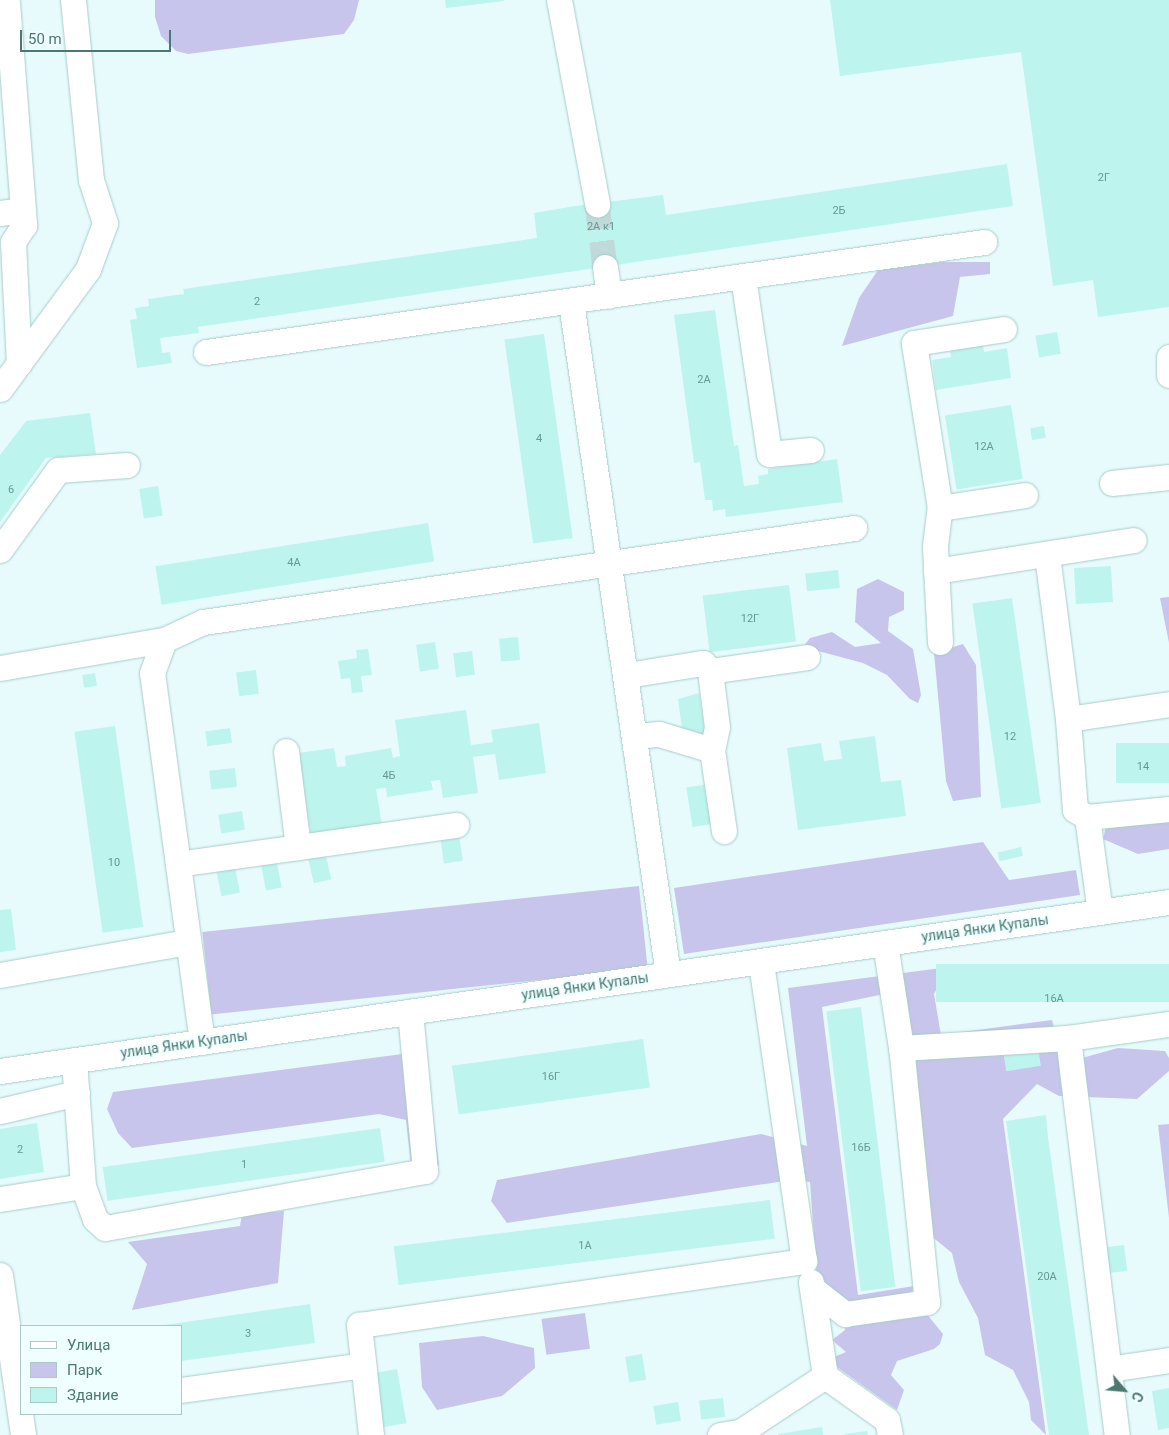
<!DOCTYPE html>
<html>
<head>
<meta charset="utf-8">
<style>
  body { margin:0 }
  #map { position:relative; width:1169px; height:1435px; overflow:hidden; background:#e7fbfd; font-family:Roboto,sans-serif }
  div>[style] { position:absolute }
  .green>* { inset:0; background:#c8c5ec; transform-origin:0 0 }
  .building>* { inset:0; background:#bef4ee; transform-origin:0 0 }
  .minor-tunnel>* { height:25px; margin-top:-12.5px; transform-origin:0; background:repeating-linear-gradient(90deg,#c0dada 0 25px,transparent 0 37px) }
  .roads { filter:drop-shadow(0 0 1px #a7ccc9) drop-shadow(0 0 1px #a7ccc9) }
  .minor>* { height:25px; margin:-12.5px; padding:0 12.5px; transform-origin:12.5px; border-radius:12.5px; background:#fff }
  span { translate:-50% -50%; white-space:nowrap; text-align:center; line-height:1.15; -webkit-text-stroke:4px #effeff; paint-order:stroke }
  .number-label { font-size:11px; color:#679891 }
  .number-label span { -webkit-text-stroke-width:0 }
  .street-label { font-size:14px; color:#4a7972 }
  .legend { position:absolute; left:20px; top:1325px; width:162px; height:90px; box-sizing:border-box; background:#effeff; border:1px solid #adc9c7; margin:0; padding:6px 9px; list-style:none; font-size:15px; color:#4a7972 }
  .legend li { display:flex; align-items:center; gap:10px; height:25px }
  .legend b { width:25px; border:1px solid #adc9c7 }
  .north { position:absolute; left:1099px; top:1365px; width:50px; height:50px; -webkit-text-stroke:4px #effeff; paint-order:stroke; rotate:117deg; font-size:14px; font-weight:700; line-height:20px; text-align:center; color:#4a7972 }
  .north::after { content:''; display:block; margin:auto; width:18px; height:22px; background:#4a7972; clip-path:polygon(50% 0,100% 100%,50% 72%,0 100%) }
  .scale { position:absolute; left:20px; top:30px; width:151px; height:22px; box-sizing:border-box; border:2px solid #4a7972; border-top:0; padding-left:6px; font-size:15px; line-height:18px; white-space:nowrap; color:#4a7972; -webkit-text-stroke:4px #effeff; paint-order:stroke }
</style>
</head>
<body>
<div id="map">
  <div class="green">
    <div style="clip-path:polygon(155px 0,359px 0,354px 20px,344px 34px,188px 54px,176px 51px,161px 36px,155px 17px)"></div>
    <div style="clip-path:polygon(942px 262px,990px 262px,990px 274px,960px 277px,953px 316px,842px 346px,859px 298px,878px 270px)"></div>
    <div style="clip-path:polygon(878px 579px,904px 592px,904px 610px,889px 617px,888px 631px,913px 649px,921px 695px,918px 703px,910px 699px,887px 675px,863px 663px,803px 647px,810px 638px,832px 632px,855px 647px,881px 643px,855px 622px,857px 589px)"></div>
    <div style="clip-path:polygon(1169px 597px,1169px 643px,1160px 598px)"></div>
    <div style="clip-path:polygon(963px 644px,976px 665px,981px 797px,953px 801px,946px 781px,934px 653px)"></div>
    <div style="clip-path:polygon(1169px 815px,1169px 849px,1138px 854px,1103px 839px,1107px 822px)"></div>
    <div style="clip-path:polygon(983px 842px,1009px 880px,1076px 870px,1080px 895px,684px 954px,674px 888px)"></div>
    <div style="left:639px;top:886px;width:83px;height:439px;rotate:84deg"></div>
    <div style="clip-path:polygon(949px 967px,934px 994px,941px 1035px,1052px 1020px,1054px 1028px,1082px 1058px,1118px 1048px,1165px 1051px,1169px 1058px,1169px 1071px,1137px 1099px,1059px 1096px,1037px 1084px,1003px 1119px,1046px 1435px,1031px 1420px,1029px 1402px,1013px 1370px,985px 1355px,978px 1318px,959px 1282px,952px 1253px,930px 1235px,884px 994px,822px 1007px,858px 1295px,914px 1286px,903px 1312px,926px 1313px,943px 1334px,940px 1344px,934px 1349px,897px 1361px,891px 1375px,904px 1390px,897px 1410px,827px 1360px,846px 1352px,832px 1340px,845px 1330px,848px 1304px,817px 1280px,810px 1182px,791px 1180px,507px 1223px,491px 1201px,497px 1180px,761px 1134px,807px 1146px,788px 988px)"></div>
    <div style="clip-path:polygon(425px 1051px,439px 1165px,411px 1165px,406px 1120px,379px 1114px,132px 1148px,118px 1133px,107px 1109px,113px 1092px)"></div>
    <div style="clip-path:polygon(1169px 1124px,1169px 1218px,1158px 1125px)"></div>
    <div style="clip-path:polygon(284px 1211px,278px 1283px,132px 1310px,147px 1264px,128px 1242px,240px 1226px,242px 1214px)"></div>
    <div style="left:585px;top:1313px;width:36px;height:44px;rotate:82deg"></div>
    <div style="clip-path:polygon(483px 1336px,534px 1348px,535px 1368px,502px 1396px,437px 1410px,422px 1387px,419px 1343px)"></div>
  </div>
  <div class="building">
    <div style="clip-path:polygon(445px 0,504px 0,504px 1px,446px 8px)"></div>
    <div style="clip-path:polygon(830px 0,1169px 0,1169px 307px,1098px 317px,1093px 280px,1053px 286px,1021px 52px,840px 76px)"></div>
    <div style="clip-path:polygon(1007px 164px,1013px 206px,198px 327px,199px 333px,160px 338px,162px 353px,170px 352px,172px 363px,137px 368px,130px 320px,137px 319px,135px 308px,149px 306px,148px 299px,184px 294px,183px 289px,537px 238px,534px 213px,575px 206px,663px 195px,666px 215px)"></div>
    <div style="clip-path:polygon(715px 310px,734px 446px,738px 445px,744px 486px,759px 484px,758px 476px,768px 474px,768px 469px,837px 459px,843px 502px,726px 517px,725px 509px,713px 511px,712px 500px,705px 500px,700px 462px,694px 463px,674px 315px)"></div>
    <div style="left:1057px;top:332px;width:22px;height:22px;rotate:80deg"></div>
    <div style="left:544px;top:334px;width:206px;height:40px;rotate:82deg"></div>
    <div style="clip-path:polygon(982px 339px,984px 352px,1007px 348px,1011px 378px,936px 390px,932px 360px,951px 357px,949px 344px)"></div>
    <div style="left:1011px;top:405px;width:75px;height:67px;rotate:81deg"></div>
    <div style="clip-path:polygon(90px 413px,96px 454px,46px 458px,0 522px,0 455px,26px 421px)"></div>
    <div style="left:1044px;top:426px;width:12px;height:14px;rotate:81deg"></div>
    <div style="left:158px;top:486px;width:30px;height:19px;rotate:81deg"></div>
    <div style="left:428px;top:523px;width:39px;height:276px;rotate:81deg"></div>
    <div style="left:1111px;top:566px;width:36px;height:37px;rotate:87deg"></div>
    <div style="left:838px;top:570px;width:18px;height:33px;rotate:84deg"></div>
    <div style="left:789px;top:585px;width:57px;height:87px;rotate:83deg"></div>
    <div style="left:1012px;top:598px;width:207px;height:40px;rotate:82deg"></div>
    <div style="left:518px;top:637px;width:23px;height:19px;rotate:85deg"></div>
    <div style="left:435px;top:642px;width:27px;height:19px;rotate:82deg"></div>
    <div style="clip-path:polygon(368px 649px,372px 675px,361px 676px,363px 692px,352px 693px,350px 678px,341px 679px,338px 661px,357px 658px,356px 650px)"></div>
    <div style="left:472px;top:651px;width:24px;height:19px;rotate:83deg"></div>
    <div style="left:256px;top:670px;width:24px;height:20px;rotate:83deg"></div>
    <div style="left:95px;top:673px;width:13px;height:13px;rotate:81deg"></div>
    <div style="clip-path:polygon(699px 693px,706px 737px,683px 736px,678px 699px)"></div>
    <div style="clip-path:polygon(466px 710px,471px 745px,493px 742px,491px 730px,539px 723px,546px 773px,499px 780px,495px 754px,473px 757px,478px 793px,443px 798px,440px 780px,431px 781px,433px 790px,387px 797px,386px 788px,376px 789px,382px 825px,311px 836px,298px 753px,334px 748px,337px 767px,346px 766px,345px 756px,391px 748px,393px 758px,400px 756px,395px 720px)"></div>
    <div style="left:115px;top:726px;width:203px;height:41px;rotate:82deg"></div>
    <div style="left:230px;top:728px;width:15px;height:25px;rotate:82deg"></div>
    <div style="clip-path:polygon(875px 736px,881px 782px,901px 780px,906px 816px,798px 830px,787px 748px,821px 743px,824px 761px,842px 759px,839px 741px)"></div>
    <div style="left:1169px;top:743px;width:40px;height:53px;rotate:90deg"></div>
    <div style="left:235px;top:768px;width:19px;height:26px;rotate:84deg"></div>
    <div style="left:709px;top:784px;width:40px;height:23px;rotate:81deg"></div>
    <div style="left:242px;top:811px;width:19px;height:24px;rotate:81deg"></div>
    <div style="left:459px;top:834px;width:27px;height:19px;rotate:82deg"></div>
    <div style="left:1021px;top:847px;width:9px;height:24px;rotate:77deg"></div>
    <div style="left:325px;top:852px;width:28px;height:18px;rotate:77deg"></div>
    <div style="left:277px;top:863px;width:25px;height:16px;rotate:79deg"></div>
    <div style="left:235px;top:867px;width:26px;height:19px;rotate:79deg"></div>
    <div style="clip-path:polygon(11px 909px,16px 950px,0 952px,0 910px)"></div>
    <div style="left:1169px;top:964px;width:38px;height:233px;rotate:90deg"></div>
    <div style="left:861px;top:1007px;width:282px;height:35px;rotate:83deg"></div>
    <div style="left:643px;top:1039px;width:49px;height:193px;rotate:82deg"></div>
    <div style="left:1038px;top:1048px;width:18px;height:35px;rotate:81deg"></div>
    <div style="clip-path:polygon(1046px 1115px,1048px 1137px,1089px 1435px,1049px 1435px,1006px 1121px)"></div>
    <div style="clip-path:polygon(37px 1123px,44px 1172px,0 1179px,0 1129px)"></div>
    <div style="left:380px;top:1128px;width:34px;height:280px;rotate:82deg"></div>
    <div style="left:770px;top:1200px;width:39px;height:379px;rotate:83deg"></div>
    <div style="left:1124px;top:1245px;width:26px;height:20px;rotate:83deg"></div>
    <div style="clip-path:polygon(310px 1304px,315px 1343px,181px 1361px,181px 1326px,158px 1326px)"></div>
    <div style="left:642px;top:1354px;width:26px;height:17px;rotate:81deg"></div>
    <div style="left:397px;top:1369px;width:55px;height:24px;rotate:80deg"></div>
    <div style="clip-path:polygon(1169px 1388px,1169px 1428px,1158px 1430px,1152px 1391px)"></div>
    <div style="left:723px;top:1398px;width:19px;height:24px;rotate:84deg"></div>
    <div style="left:678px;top:1402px;width:19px;height:25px;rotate:81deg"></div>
    <div style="clip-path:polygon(822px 1427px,823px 1435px,778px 1435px,778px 1434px)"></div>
    <div style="clip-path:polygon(867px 1431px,868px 1435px,845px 1435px,844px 1434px)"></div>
  </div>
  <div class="minor-tunnel">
    <div style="left:597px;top:204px;width:64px;rotate:82.8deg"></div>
  </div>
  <div class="roads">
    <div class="minor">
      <div style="left:559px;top:0;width:208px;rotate:79.4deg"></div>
      <div style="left:7px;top:2px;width:224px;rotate:85.6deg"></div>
      <div style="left:24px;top:225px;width:20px;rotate:123deg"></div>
      <div style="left:13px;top:242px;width:122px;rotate:87.2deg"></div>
      <div style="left:0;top:213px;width:23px;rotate:-7deg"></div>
      <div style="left:605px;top:267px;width:29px;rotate:82deg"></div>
      <div style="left:743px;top:277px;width:179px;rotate:81.6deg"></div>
      <div style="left:769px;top:454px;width:42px;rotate:-5.4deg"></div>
      <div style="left:571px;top:302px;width:679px;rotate:81.79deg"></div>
      <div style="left:206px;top:352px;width:786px;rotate:-8.05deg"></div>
      <div style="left:1169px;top:357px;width:18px;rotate:90deg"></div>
      <div style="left:0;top:389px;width:149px;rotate:-53.7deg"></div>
      <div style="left:88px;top:269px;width:49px;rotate:-69.7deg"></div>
      <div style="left:105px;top:223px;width:45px;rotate:-108deg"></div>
      <div style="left:91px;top:180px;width:181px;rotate:-95.7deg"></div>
      <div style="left:1112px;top:483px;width:57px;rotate:-6deg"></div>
      <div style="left:940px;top:508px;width:86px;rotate:-8.7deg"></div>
      <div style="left:0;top:550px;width:99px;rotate:-54.1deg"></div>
      <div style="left:58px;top:470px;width:69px;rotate:-4.1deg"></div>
      <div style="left:1047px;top:555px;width:165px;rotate:82.7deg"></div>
      <div style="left:1068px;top:719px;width:91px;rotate:85.6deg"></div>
      <div style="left:1075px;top:810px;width:14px;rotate:30deg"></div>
      <div style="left:936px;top:571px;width:200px;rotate:-8.9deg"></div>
      <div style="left:940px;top:642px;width:96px;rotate:-93deg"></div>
      <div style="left:935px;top:546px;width:38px;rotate:-83deg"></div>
      <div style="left:940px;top:508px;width:167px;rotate:-99deg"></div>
      <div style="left:914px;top:343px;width:91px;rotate:-8.8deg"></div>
      <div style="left:0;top:668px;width:166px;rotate:-9.7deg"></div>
      <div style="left:710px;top:671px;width:56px;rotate:82.9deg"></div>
      <div style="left:717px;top:727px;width:24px;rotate:102deg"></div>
      <div style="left:627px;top:675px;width:77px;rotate:-9deg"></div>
      <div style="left:703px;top:663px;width:11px;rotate:49deg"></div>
      <div style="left:710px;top:671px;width:98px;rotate:-8.2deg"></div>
      <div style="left:1068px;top:719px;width:102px;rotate:-8.4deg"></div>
      <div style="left:635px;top:736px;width:24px;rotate:-5deg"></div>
      <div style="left:659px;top:734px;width:55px;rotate:16.8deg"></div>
      <div style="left:712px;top:750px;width:82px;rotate:81.6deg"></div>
      <div style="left:286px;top:751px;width:97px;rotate:82.9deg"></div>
      <div style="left:178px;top:864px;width:281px;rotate:-8deg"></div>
      <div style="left:1100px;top:912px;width:96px;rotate:-97.8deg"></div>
      <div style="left:1087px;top:817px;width:82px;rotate:-5.6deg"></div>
      <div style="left:885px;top:943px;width:106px;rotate:81.3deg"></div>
      <div style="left:901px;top:1048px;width:167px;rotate:-3.4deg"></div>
      <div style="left:1068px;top:1038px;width:102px;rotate:-7.9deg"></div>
      <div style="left:0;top:975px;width:191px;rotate:-10deg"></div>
      <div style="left:1068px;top:1038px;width:400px;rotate:83deg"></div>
      <div style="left:202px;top:1042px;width:372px;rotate:-97.7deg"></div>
      <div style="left:152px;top:673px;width:35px;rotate:-70deg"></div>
      <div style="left:164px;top:640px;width:43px;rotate:-24.8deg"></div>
      <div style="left:203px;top:622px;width:658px;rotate:-8.22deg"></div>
      <div style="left:74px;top:1060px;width:126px;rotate:85.9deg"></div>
      <div style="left:83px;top:1186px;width:35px;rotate:70deg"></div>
      <div style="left:95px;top:1219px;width:13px;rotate:42deg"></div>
      <div style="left:105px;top:1228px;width:325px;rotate:-10.1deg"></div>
      <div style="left:425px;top:1171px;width:160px;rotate:-95.4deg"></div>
      <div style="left:0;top:1071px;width:1181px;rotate:-8.23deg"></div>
      <div style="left:0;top:1111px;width:79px;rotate:-13.2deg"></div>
      <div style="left:0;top:1199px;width:84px;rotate:-8.9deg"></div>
      <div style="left:0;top:1275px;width:162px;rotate:81.8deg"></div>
      <div style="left:813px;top:1289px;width:41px;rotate:38deg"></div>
      <div style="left:845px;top:1314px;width:83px;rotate:-8.3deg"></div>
      <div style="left:927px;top:1302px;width:255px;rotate:-95.8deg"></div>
      <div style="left:1109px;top:1369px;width:61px;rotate:-8.5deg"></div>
      <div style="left:825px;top:1376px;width:76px;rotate:35.4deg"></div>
      <div style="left:887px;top:1420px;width:15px;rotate:79deg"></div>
      <div style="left:181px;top:1390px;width:184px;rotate:-7.8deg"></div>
      <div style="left:371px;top:1435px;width:111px;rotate:-96.2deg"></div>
      <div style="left:359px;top:1325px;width:450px;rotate:-8.2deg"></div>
      <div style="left:804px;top:1261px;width:303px;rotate:-98.2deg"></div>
      <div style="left:720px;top:1435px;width:20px;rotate:-9deg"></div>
      <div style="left:740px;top:1432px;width:102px;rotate:-33.4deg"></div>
      <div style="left:825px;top:1376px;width:95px;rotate:-98.5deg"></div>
    </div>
  </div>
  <div class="number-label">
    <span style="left:1104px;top:178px">2Г</span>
    <span style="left:839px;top:211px">2Б</span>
    <span style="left:601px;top:227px">2А к1</span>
    <span style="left:257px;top:302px">2</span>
    <span style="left:704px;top:380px">2А</span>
    <span style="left:539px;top:439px">4</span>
    <span style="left:984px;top:447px">12А</span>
    <span style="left:11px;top:490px">6</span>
    <span style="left:294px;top:563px">4А</span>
    <span style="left:750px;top:619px">12Г</span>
    <span style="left:1010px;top:737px">12</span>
    <span style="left:1143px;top:767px">14</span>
    <span style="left:389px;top:776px">4Б</span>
    <span style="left:114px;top:863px">10</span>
    <span style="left:1054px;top:999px">16А</span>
    <span style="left:551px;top:1077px">16Г</span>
    <span style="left:861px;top:1148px">16Б</span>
    <span style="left:20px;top:1150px">2</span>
    <span style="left:244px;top:1165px">1</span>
    <span style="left:585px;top:1246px">1А</span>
    <span style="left:1047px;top:1277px">20А</span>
    <span style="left:248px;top:1334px">3</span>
  </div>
  <div class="street-label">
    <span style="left:985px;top:928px;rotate:-8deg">улица Янки Купалы</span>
    <span style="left:585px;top:986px;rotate:-8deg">улица Янки Купалы</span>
    <span style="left:184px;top:1044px;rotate:-8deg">улица Янки Купалы</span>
  </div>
  <ul class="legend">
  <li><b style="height:6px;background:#fff"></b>Улица</li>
  <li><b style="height:14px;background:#c8c5ec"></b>Парк</li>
  <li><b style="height:14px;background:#bef4ee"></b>Здание</li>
  </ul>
  <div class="north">С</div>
  <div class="scale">50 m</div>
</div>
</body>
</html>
